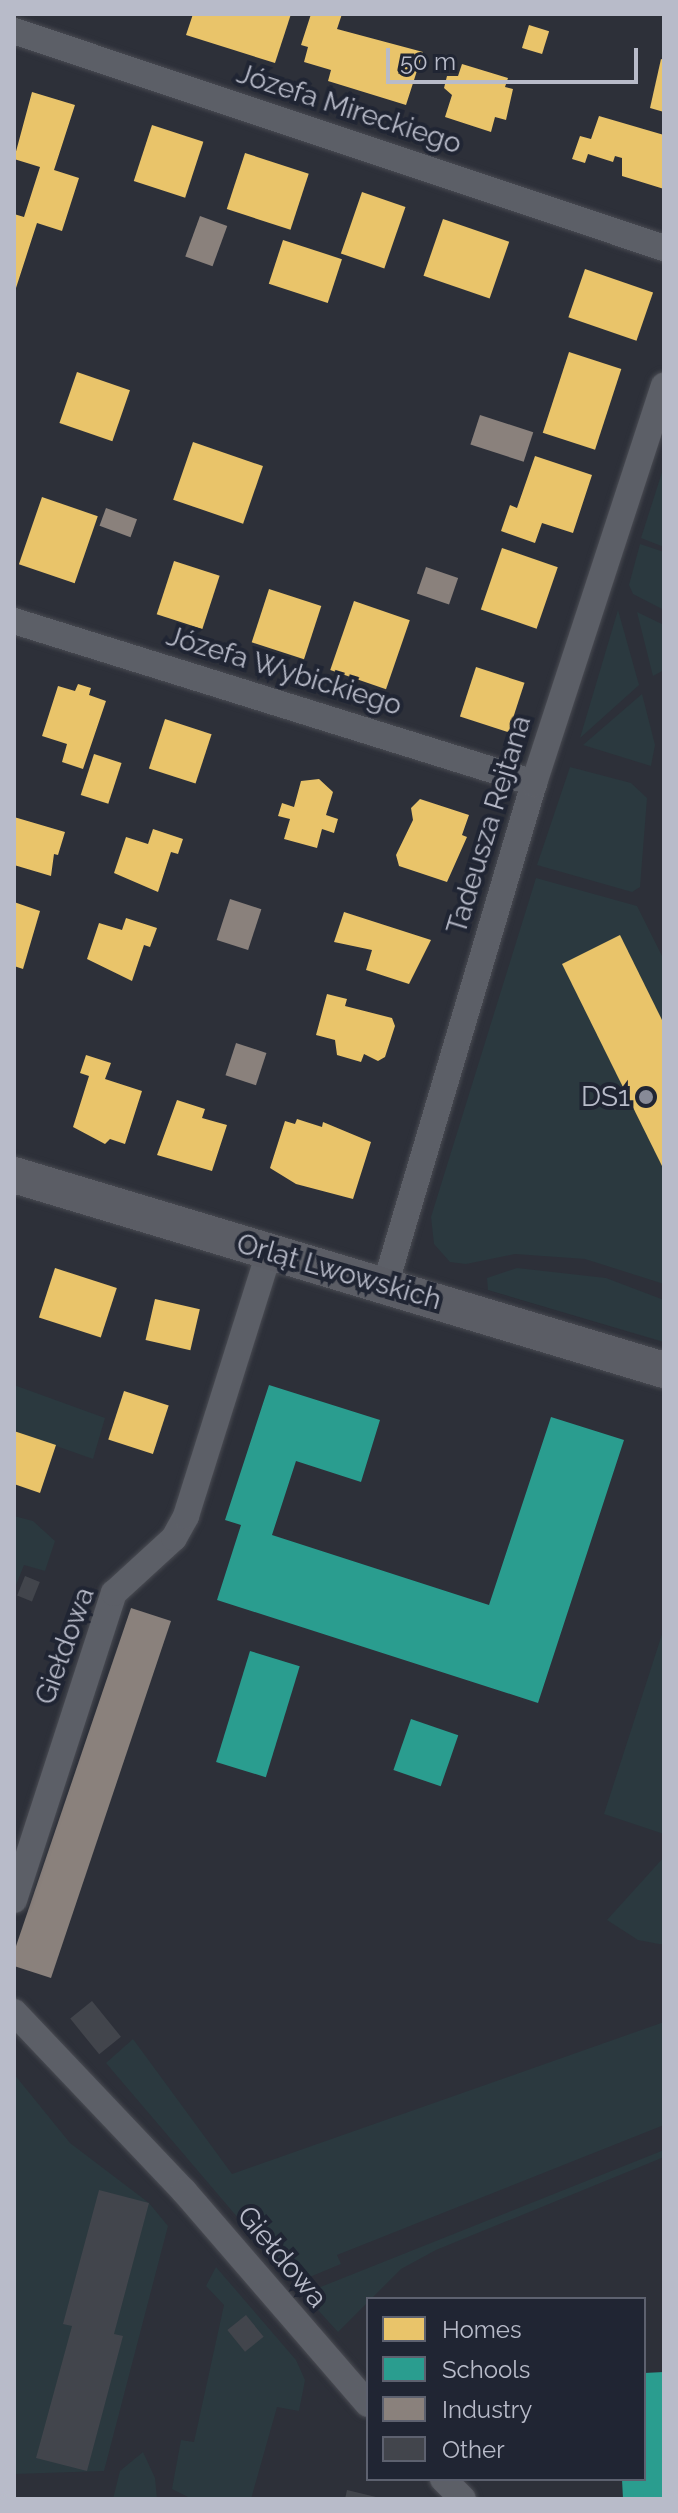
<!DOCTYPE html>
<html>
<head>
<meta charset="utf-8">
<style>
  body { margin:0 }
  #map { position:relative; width:678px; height:2513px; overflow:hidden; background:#2d3039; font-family:Raleway,sans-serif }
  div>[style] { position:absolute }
  .green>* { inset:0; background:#2b393f }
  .homes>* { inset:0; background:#e9c46a; transform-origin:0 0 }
  .schools>* { inset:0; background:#2a9d8f; transform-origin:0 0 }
  .industry>* { inset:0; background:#8a817c; transform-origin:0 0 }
  .building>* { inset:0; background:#42454c; transform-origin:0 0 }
  .roads { filter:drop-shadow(0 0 2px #494b52) drop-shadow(0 0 2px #494b52) }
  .street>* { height:26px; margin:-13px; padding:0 13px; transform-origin:13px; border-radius:13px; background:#5c5f67 }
  .secondary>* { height:36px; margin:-18px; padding:0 18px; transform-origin:18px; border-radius:18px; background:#5b5d65 }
  .dots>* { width:22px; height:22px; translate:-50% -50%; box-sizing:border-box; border:4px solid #202533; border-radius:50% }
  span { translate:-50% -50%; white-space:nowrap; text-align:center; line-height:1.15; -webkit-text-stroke:8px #202533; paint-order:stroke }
  .street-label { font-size:28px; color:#b8bbc9 }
  .poi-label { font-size:28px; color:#b8bbc9 }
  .right { translate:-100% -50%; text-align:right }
  .frame { position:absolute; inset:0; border:16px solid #b8bbc9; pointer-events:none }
  .legend { position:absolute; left:366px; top:2297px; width:280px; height:184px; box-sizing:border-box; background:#202533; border:2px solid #5d616f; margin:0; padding:10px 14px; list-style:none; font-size:24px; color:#b8bbc9 }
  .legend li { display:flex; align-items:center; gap:16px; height:40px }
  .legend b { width:40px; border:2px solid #5d616f }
  .scale { position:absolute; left:386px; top:48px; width:252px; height:36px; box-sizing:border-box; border:4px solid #b8bbc9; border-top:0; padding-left:10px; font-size:24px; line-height:28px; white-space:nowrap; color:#b8bbc9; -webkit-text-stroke:6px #202533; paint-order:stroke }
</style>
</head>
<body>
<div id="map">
  <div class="green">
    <div style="clip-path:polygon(664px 466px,664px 547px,641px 538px)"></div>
    <div style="clip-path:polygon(640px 544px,664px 552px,664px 610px,633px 594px,629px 585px)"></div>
    <div style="clip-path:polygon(618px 610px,639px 685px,580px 738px)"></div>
    <div style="clip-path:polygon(637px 612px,664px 625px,664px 670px,653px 676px)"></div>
    <div style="clip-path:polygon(642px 694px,655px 745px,651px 766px,583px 745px)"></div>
    <div style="clip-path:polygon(570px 767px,631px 783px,647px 798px,640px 887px,632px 892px,537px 865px)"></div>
    <div style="clip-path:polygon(536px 878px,637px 906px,664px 960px,664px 1284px,585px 1259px,515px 1254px,466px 1264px,450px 1262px,434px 1244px,431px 1217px)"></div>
    <div style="clip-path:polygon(517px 1268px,606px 1278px,664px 1300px,664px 1342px,488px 1290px,487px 1278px)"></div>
    <div style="clip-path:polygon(14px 1385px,105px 1418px,93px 1459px,14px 1431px)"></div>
    <div style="clip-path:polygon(14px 1516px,33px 1521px,55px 1541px,45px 1571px,24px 1565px,14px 1590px)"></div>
    <div style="clip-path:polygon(664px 1628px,664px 1834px,604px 1814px)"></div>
    <div style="clip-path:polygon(664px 1857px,664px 1944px,659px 1944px,638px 1940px,607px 1920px)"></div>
    <div style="clip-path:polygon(664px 2022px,664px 2125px,337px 2255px,341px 2264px,300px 2281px,291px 2280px,106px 2063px,133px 2039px,232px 2174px)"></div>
    <div style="clip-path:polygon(14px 2074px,70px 2143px,149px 2203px,168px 2226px,104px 2471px,14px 2474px)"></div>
    <div style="clip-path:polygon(664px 2150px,664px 2157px,436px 2250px,401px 2269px,338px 2332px,307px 2298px,308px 2292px)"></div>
    <div style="clip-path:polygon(216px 2267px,296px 2360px,305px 2380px,299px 2411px,277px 2407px,251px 2499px,192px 2499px,172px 2489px,181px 2440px,194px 2442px,224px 2305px,206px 2286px)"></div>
    <div style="clip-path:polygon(143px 2452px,155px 2478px,157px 2499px,113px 2499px,120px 2471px)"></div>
  </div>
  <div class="homes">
    <div style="clip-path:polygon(193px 14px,291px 14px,275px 63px,186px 35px)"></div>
    <div style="clip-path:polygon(311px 14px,342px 14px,337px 29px,423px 52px,406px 105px,328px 81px,331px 70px,304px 62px,308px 47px,301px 45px)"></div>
    <div style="left:529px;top:25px;width:21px;height:24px;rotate:17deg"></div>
    <div style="clip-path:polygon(661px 59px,664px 60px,664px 112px,650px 108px)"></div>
    <div style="clip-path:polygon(462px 64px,508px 78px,505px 87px,513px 89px,506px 120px,495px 117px,491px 132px,445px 117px,452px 95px,444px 88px,447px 76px,458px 76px)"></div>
    <div style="clip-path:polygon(32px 92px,75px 105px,54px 170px,79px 178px,62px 231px,37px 223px,16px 288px,14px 214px,24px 217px,40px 167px,14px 159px)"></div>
    <div style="clip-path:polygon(599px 116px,664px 135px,664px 189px,622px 176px,622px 158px,615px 156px,613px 162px,588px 154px,585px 163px,572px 159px,580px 136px,591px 139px)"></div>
    <div style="left:152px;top:125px;width:54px;height:59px;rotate:18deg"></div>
    <div style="left:245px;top:153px;width:67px;height:59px;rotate:18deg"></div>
    <div style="left:362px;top:192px;width:46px;height:65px;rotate:19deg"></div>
    <div style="left:443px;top:219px;width:70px;height:60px;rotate:19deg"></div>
    <div style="left:283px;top:240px;width:62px;height:46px;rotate:18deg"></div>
    <div style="left:585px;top:269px;width:72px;height:51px;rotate:19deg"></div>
    <div style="left:569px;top:352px;width:55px;height:85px;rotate:18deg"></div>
    <div style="left:77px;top:372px;width:56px;height:54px;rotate:19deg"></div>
    <div style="left:193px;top:442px;width:74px;height:61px;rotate:19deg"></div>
    <div style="clip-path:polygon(535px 456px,592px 475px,573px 533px,542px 523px,535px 543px,501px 531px,510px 505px,517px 508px)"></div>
    <div style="left:42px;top:497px;width:59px;height:71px;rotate:19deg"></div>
    <div style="left:502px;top:548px;width:59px;height:65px;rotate:19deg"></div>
    <div style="left:174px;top:561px;width:48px;height:56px;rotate:18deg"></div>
    <div style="left:269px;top:589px;width:55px;height:56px;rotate:18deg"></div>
    <div style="left:354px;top:601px;width:59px;height:73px;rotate:19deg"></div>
    <div style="left:476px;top:667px;width:51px;height:52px;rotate:18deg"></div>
    <div style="clip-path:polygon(78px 684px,91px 688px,89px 695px,106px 701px,83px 769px,62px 762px,67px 744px,42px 736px,58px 686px,75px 691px)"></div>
    <div style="left:165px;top:719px;width:49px;height:52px;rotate:18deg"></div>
    <div style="left:94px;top:754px;width:29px;height:43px;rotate:18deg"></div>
    <div style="clip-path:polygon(319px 779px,333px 792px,326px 815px,338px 819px,334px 833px,322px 829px,317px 848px,284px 839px,290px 819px,278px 816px,282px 803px,294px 807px,301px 781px)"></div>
    <div style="clip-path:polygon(420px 799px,469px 815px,462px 835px,467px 837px,447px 882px,399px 866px,396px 855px,413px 820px,411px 808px)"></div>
    <div style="clip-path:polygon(14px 817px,65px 832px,58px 855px,54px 854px,51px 876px,14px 865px)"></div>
    <div style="clip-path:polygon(153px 829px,183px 839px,178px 854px,171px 852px,158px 892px,114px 873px,126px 837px,148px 844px)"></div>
    <div style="clip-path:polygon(14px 902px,40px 911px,23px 969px,14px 966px)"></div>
    <div style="clip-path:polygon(344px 912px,431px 940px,409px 984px,366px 970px,372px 950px,334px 942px)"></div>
    <div style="clip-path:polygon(126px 918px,157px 928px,150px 947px,144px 945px,132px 981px,87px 959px,99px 923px,122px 930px)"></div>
    <div style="clip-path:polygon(620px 935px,664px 1024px,664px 1170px,562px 964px)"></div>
    <div style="clip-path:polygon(327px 994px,347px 999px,345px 1006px,392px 1018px,395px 1026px,385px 1057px,378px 1061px,364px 1054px,361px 1062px,337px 1055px,335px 1040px,316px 1035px)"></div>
    <div style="clip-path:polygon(86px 1055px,111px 1063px,105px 1079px,142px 1091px,125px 1144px,110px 1139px,105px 1144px,73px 1127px,89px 1076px,80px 1073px)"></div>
    <div style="clip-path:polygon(177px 1100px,205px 1109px,202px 1118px,227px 1125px,212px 1171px,157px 1155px)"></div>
    <div style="clip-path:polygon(297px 1119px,322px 1127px,323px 1122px,371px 1142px,353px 1199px,296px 1184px,270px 1168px,285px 1121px,295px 1124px)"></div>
    <div style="left:55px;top:1268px;width:65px;height:52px;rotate:18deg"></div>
    <div style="left:155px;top:1299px;width:46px;height:42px;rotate:13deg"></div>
    <div style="left:124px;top:1391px;width:47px;height:51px;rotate:18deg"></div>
    <div style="clip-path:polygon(14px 1431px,56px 1445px,40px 1493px,14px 1484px)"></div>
  </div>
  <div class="schools">
    <div style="clip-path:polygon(269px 1385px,380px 1420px,361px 1482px,296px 1461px,272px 1535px,489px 1605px,551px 1417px,624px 1440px,538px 1703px,217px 1600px,241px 1525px,225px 1520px)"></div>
    <div style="left:250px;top:1651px;width:52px;height:116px;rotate:17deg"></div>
    <div style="left:411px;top:1719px;width:50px;height:54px;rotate:19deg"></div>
    <div style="clip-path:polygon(664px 2372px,664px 2499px,623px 2499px,622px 2479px,644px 2479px,644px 2373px)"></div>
  </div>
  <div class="industry">
    <div style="left:200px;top:216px;width:29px;height:43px;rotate:20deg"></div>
    <div style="left:480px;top:415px;width:56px;height:31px;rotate:18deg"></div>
    <div style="left:106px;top:508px;width:33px;height:19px;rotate:20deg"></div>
    <div style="left:426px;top:567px;width:34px;height:28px;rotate:19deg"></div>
    <div style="left:230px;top:899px;width:33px;height:43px;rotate:18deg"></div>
    <div style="left:236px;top:1043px;width:32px;height:34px;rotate:18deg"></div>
    <div style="clip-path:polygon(131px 1608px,171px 1621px,51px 1978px,14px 1966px,14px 1952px)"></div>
  </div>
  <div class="building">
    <div style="left:25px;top:1576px;width:16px;height:21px;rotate:22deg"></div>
    <div style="left:92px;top:2001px;width:46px;height:28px;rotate:51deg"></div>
    <div style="clip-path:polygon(99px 2190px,149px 2203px,114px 2334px,123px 2336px,87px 2471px,36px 2458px,72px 2326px,63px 2324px)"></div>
    <div style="left:246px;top:2315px;width:28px;height:24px;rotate:51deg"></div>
    <div style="clip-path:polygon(347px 2490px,380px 2498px,379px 2499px,345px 2499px)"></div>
  </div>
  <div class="roads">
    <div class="street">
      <div style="left:14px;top:31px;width:685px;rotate:18.46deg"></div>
      <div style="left:14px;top:621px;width:545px;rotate:17.3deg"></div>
      <div style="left:385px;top:1286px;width:525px;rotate:-73.5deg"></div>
      <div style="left:534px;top:783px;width:418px;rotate:-71.9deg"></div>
      <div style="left:14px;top:1900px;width:323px;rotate:-72deg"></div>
      <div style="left:114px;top:1593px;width:81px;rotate:-42.5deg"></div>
      <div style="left:174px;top:1538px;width:25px;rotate:-61deg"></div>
      <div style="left:186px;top:1516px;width:277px;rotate:-72.5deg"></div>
      <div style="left:14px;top:2012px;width:247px;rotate:46.5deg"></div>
      <div style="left:184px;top:2191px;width:281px;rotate:49.2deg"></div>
      <div style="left:443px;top:2479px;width:28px;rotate:45deg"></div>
    </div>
    <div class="secondary">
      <div style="left:14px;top:1175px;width:679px;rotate:16.7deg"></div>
    </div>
  </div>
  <div class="dots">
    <div style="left:646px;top:1097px;background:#878a97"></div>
  </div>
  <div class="street-label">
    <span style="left:349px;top:109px;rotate:18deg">Józefa Mireckiego</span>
    <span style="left:284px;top:671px;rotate:17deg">Józefa Wybickiego</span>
    <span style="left:489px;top:825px;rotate:-73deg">Tadeusza Rejtana</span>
    <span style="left:339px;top:1272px;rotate:16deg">Orląt Lwowskich</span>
    <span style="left:65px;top:1646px;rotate:-70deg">Giełdowa</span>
    <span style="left:282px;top:2257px;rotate:50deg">Giełdowa</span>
  </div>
  <div class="poi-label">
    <span class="right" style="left:630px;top:1097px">DS1</span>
  </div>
  <div class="frame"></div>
  <ul class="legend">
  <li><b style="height:22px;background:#e9c46a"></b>Homes</li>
  <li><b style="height:22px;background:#2a9d8f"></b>Schools</li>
  <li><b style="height:22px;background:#8a817c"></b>Industry</li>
  <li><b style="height:22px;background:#42454c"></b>Other</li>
  </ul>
  <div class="scale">50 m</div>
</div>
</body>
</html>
